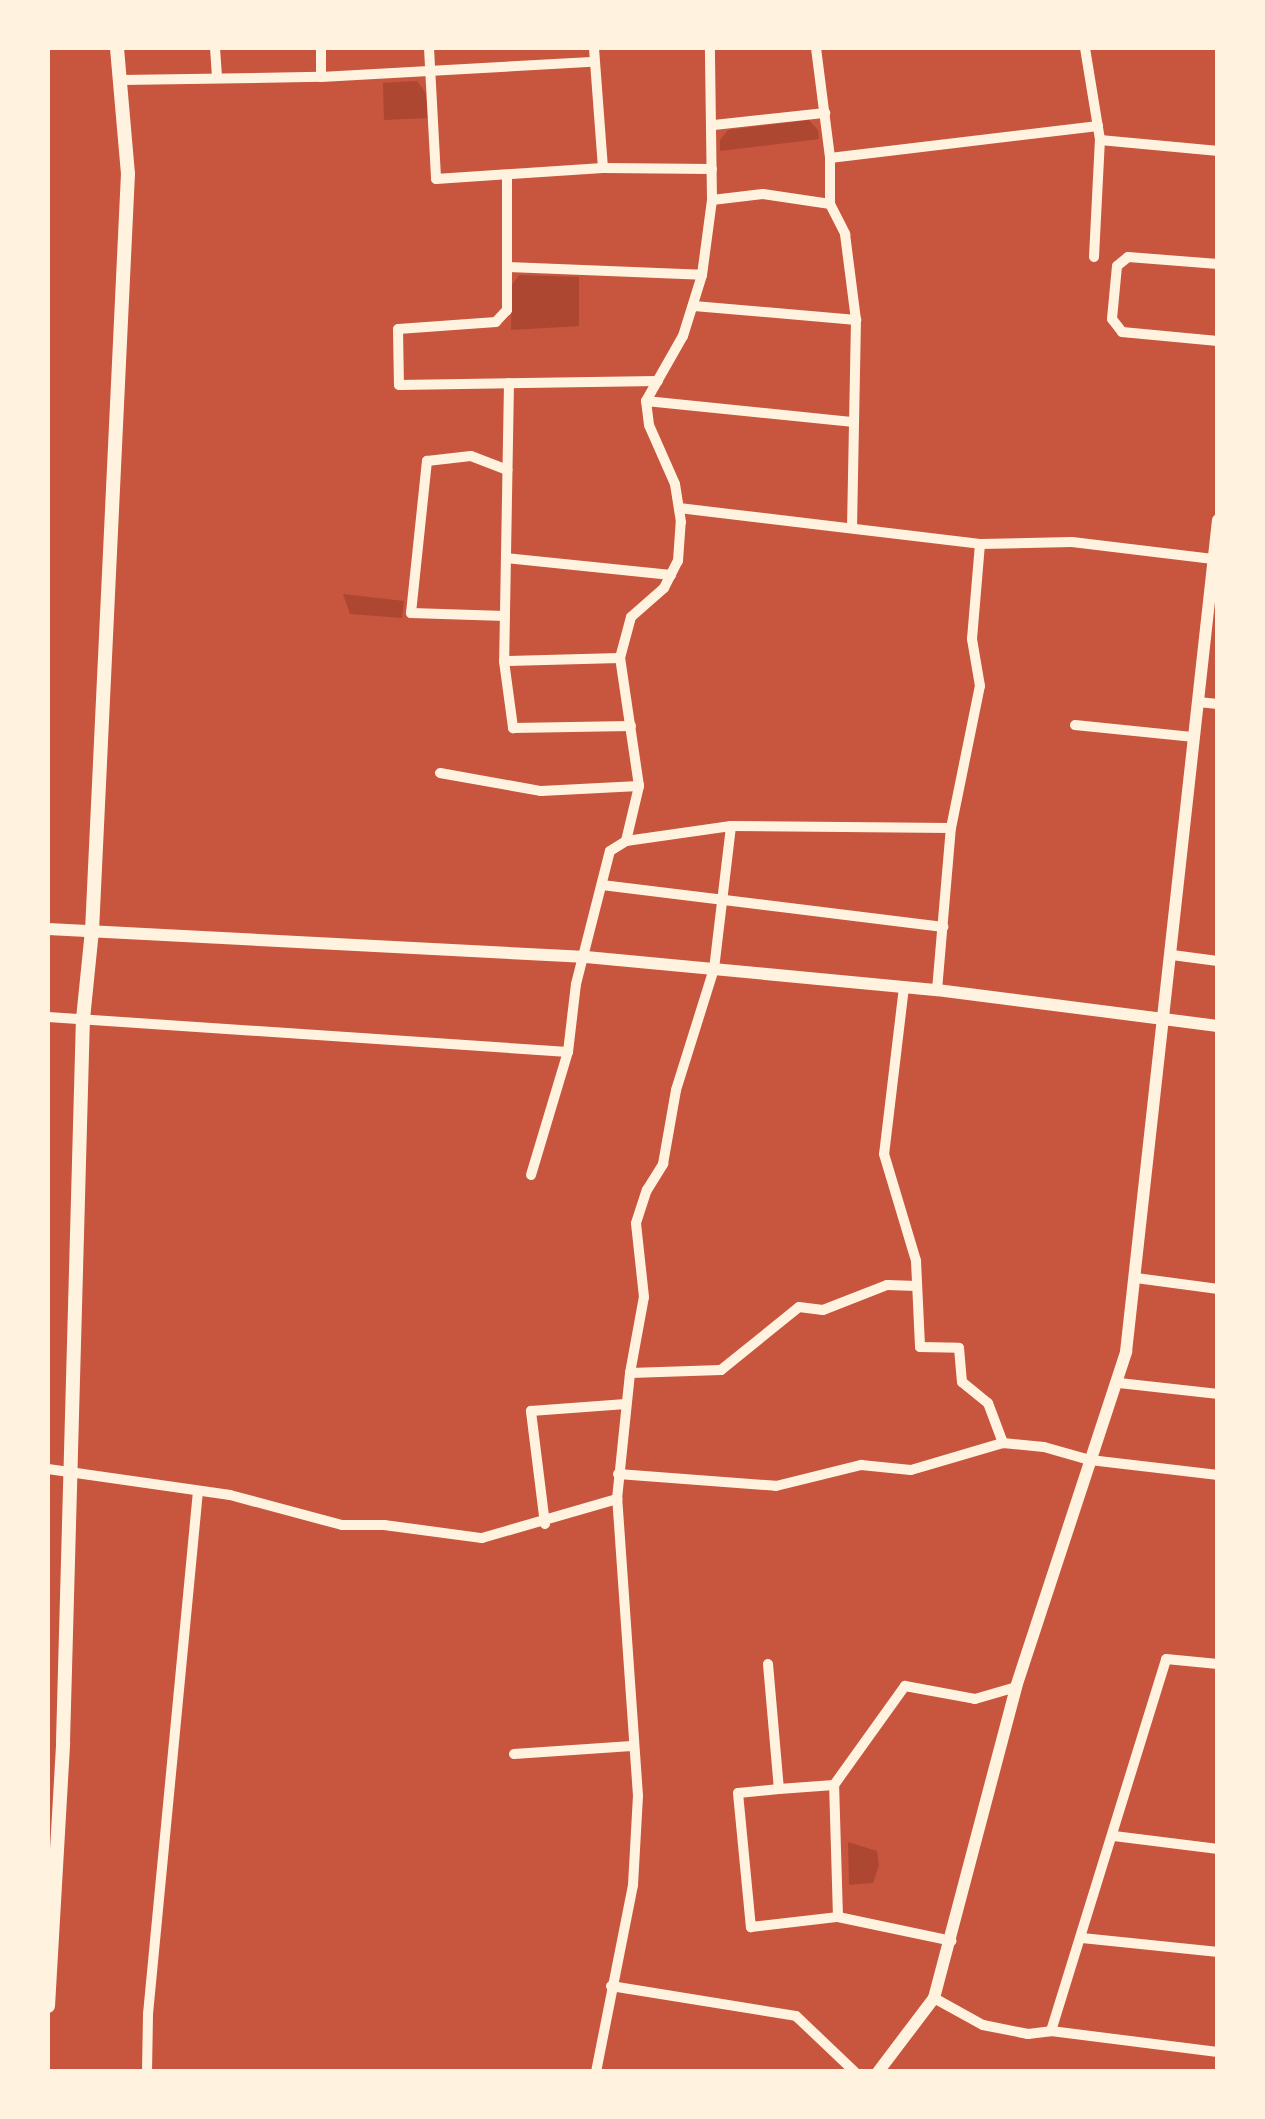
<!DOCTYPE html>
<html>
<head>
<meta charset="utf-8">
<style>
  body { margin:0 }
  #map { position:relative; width:1265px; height:2119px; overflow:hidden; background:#c8553d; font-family:Jost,sans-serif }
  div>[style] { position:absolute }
  .green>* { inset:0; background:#ae4732 }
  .minor>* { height:10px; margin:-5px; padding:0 5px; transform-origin:5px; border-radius:5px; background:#fff3e0 }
  .tertiary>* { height:12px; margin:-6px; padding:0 6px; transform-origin:6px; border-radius:6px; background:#fff3e0 }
  .secondary>* { height:14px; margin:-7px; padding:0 7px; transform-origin:7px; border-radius:7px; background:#fff3e0 }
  span { translate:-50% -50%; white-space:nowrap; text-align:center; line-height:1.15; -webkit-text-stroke:9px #fff3e0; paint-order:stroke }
  .frame { position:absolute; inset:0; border:50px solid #fff3e0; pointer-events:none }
</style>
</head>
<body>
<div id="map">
  <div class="green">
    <div style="clip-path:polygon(417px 81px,426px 93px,428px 118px,384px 120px,383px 83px)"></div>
    <div style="clip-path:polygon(809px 120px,818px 130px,819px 139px,720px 151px,720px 140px,728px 130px)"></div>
    <div style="clip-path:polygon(519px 275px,579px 277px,579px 326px,511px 330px,512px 285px)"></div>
    <div style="clip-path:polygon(343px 594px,404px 601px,402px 618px,350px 614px)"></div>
    <div style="clip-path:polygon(848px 1842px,877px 1851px,879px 1865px,873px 1883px,849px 1885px)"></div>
  </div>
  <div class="minor">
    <div style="left:215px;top:48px;width:30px;rotate:86deg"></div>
    <div style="left:429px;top:48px;width:131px;rotate:86.9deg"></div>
    <div style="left:436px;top:179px;width:167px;rotate:-3.8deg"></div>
    <div style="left:603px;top:168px;width:120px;rotate:-94.3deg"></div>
    <div style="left:816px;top:48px;width:111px;rotate:82.7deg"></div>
    <div style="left:830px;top:158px;width:46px;rotate:90deg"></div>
    <div style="left:1085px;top:48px;width:93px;rotate:80.7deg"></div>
    <div style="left:1100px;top:140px;width:119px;rotate:5.3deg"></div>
    <div style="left:321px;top:77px;width:29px;rotate:-90deg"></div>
    <div style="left:122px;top:80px;width:199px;rotate:-0.9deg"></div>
    <div style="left:321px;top:77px;width:271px;rotate:-3.2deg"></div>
    <div style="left:714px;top:125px;width:112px;rotate:-6.2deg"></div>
    <div style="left:830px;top:158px;width:270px;rotate:-6.8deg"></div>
    <div style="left:603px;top:168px;width:109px;rotate:0.5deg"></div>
    <div style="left:507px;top:175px;width:92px;rotate:90deg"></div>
    <div style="left:507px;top:267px;width:195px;rotate:2.3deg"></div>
    <div style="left:712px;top:200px;width:51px;rotate:-6.7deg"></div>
    <div style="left:763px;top:194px;width:68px;rotate:8.5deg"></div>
    <div style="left:830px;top:204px;width:34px;rotate:63deg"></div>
    <div style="left:845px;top:234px;width:87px;rotate:82.7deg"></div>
    <div style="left:856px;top:320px;width:208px;rotate:91.1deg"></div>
    <div style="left:1094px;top:257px;width:117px;rotate:-87.1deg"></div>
    <div style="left:1218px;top:264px;width:90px;rotate:-175.6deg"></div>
    <div style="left:1128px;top:257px;width:14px;rotate:141deg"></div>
    <div style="left:1117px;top:266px;width:53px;rotate:95.4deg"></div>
    <div style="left:1112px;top:319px;width:16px;rotate:52deg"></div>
    <div style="left:1122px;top:332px;width:96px;rotate:5.4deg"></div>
    <div style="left:507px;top:267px;width:43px;rotate:90deg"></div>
    <div style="left:507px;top:310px;width:16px;rotate:133deg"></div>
    <div style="left:496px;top:322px;width:98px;rotate:175.9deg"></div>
    <div style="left:398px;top:329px;width:56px;rotate:89deg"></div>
    <div style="left:399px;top:385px;width:259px;rotate:-0.9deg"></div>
    <div style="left:694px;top:306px;width:163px;rotate:4.9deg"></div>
    <div style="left:509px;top:383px;width:278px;rotate:91deg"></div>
    <div style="left:504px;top:661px;width:116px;rotate:-1.5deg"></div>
    <div style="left:646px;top:401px;width:209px;rotate:5.8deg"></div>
    <div style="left:679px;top:508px;width:303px;rotate:6.8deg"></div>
    <div style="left:980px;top:544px;width:92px;rotate:-1.2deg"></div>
    <div style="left:1072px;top:542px;width:142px;rotate:6.9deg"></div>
    <div style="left:506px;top:558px;width:166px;rotate:5.9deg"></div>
    <div style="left:505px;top:616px;width:94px;rotate:-178.2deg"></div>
    <div style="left:411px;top:613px;width:153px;rotate:-84deg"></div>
    <div style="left:427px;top:461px;width:44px;rotate:-6.5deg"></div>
    <div style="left:471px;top:456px;width:39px;rotate:21deg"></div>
    <div style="left:504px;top:661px;width:68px;rotate:82.3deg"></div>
    <div style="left:513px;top:728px;width:118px;rotate:-1deg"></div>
    <div style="left:1198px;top:702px;width:20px;rotate:6deg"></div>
    <div style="left:1075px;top:725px;width:120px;rotate:5.8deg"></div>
    <div style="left:440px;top:773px;width:103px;rotate:10.1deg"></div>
    <div style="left:541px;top:791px;width:98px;rotate:-2.9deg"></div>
    <div style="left:626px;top:841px;width:57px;rotate:-76.7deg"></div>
    <div style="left:639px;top:786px;width:129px;rotate:-98.4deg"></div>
    <div style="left:620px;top:658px;width:42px;rotate:-75deg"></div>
    <div style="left:631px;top:617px;width:44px;rotate:-41.3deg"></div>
    <div style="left:664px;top:588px;width:30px;rotate:-63deg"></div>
    <div style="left:678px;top:561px;width:39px;rotate:-86deg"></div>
    <div style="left:681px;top:522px;width:38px;rotate:-99deg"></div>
    <div style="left:675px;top:484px;width:64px;rotate:-113.8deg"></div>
    <div style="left:649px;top:425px;width:24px;rotate:-97deg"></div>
    <div style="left:646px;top:401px;width:75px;rotate:-60.4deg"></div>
    <div style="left:683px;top:336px;width:64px;rotate:-72.7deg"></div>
    <div style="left:702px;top:275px;width:76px;rotate:-82.4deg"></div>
    <div style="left:712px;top:200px;width:152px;rotate:-90.8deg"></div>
    <div style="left:602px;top:885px;width:344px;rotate:7deg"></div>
    <div style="left:1172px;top:955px;width:46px;rotate:7.4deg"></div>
    <div style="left:904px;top:987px;width:168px;rotate:96.8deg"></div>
    <div style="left:884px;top:1154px;width:112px;rotate:73.3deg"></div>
    <div style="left:916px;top:1261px;width:86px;rotate:87.3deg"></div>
    <div style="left:920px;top:1347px;width:39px;rotate:1deg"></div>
    <div style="left:959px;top:1348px;width:34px;rotate:85deg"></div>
    <div style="left:962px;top:1382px;width:33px;rotate:39deg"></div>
    <div style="left:988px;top:1403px;width:43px;rotate:69.4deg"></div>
    <div style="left:937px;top:990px;width:163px;rotate:-85.1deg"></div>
    <div style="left:951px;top:828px;width:145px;rotate:-78.5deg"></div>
    <div style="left:980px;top:686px;width:48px;rotate:-99.7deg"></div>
    <div style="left:972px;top:639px;width:95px;rotate:-85.2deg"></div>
    <div style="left:48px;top:1017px;width:521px;rotate:3.85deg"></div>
    <div style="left:531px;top:1175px;width:128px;rotate:-73.3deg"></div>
    <div style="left:568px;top:1052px;width:68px;rotate:-83.3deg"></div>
    <div style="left:576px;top:984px;width:137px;rotate:-75.7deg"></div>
    <div style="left:610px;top:851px;width:19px;rotate:-32deg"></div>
    <div style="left:626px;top:841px;width:106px;rotate:-8.1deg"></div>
    <div style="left:731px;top:826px;width:220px;rotate:0.5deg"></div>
    <div style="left:1136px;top:1278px;width:83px;rotate:7.6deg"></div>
    <div style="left:630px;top:1373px;width:91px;rotate:-1.9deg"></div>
    <div style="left:721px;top:1370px;width:100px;rotate:-38.9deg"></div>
    <div style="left:799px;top:1307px;width:24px;rotate:7deg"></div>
    <div style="left:823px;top:1310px;width:69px;rotate:-21.3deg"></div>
    <div style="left:887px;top:1285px;width:30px;rotate:2deg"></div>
    <div style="left:1119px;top:1383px;width:100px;rotate:6.3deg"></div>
    <div style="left:48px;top:1469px;width:184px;rotate:8.1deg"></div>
    <div style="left:230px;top:1495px;width:116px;rotate:15deg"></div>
    <div style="left:342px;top:1525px;width:42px"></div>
    <div style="left:384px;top:1525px;width:99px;rotate:7.6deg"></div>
    <div style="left:482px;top:1538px;width:141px;rotate:-16.1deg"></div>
    <div style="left:618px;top:1474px;width:158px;rotate:4.3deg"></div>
    <div style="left:776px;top:1486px;width:88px;rotate:-13.9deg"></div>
    <div style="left:861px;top:1465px;width:50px;rotate:5.7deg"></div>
    <div style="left:911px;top:1470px;width:96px;rotate:-16.4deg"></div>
    <div style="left:1003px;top:1443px;width:41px;rotate:5.6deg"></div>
    <div style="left:1044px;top:1447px;width:48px;rotate:15.8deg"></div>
    <div style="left:1090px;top:1460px;width:129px;rotate:6.7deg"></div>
    <div style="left:545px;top:1524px;width:114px;rotate:-97.1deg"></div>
    <div style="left:531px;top:1411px;width:95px;rotate:-4.2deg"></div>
    <div style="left:768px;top:1664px;width:125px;rotate:85deg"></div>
    <div style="left:779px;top:1789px;width:41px;rotate:174.4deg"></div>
    <div style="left:738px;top:1793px;width:135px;rotate:84.5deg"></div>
    <div style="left:751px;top:1927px;width:88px;rotate:-6.6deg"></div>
    <div style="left:838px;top:1917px;width:132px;rotate:-91.7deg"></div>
    <div style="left:834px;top:1785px;width:122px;rotate:-54.4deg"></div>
    <div style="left:905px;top:1686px;width:71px;rotate:10.5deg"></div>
    <div style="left:975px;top:1699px;width:43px;rotate:-16.3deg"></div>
    <div style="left:514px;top:1754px;width:118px;rotate:-3.9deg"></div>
    <div style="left:779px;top:1789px;width:55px;rotate:-4.2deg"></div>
    <div style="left:1114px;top:1836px;width:105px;rotate:7.1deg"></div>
    <div style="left:838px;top:1917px;width:116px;rotate:11.9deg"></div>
    <div style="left:1082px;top:1938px;width:137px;rotate:5.9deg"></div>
    <div style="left:611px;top:1986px;width:187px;rotate:9.2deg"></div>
    <div style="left:796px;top:2016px;width:81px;rotate:43.5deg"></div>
    <div style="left:934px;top:1998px;width:56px;rotate:28.9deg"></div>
    <div style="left:983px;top:2025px;width:46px;rotate:11.3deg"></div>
    <div style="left:1028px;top:2034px;width:23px;rotate:-7deg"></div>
    <div style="left:1051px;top:2031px;width:168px;rotate:7.2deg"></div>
    <div style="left:1051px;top:2031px;width:389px;rotate:-72.8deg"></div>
    <div style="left:1166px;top:1659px;width:52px;rotate:5.5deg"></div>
    <div style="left:147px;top:2072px;width:58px;rotate:-89deg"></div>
    <div style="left:148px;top:2014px;width:525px;rotate:-84.54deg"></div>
    <div style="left:596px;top:2072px;width:191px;rotate:-78.8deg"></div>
    <div style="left:633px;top:1885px;width:89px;rotate:-86.8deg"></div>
    <div style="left:638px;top:1796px;width:298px;rotate:-94deg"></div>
    <div style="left:617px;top:1499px;width:127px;rotate:-84.1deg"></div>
    <div style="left:630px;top:1373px;width:77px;rotate:-79.6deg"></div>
    <div style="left:644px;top:1297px;width:74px;rotate:-96.2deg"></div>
    <div style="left:636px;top:1223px;width:35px;rotate:-72deg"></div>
    <div style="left:647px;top:1190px;width:31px;rotate:-58deg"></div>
    <div style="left:663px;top:1164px;width:75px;rotate:-80deg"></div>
    <div style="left:676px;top:1090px;width:127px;rotate:-72.6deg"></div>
    <div style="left:714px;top:969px;width:144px;rotate:-83.2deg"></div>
  </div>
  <div class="tertiary">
    <div style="left:48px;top:929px;width:539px;rotate:2.98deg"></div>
    <div style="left:586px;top:957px;width:353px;rotate:5.4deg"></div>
    <div style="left:937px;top:990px;width:283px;rotate:7.3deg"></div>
    <div style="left:878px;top:2072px;width:93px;rotate:-52.9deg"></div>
    <div style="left:934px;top:1998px;width:322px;rotate:-75.2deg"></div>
    <div style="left:1016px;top:1687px;width:353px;rotate:-71.8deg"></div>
    <div style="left:1126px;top:1352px;width:837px;rotate:-83.69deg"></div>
  </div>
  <div class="secondary">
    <div style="left:48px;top:2006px;width:264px;rotate:-86.7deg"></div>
    <div style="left:63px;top:1742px;width:723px;rotate:-88.42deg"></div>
    <div style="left:83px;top:1019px;width:88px;rotate:-84.2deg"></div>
    <div style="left:92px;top:931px;width:758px;rotate:-87.28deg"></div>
    <div style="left:128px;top:174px;width:126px;rotate:-95deg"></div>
  </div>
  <div class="frame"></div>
</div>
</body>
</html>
